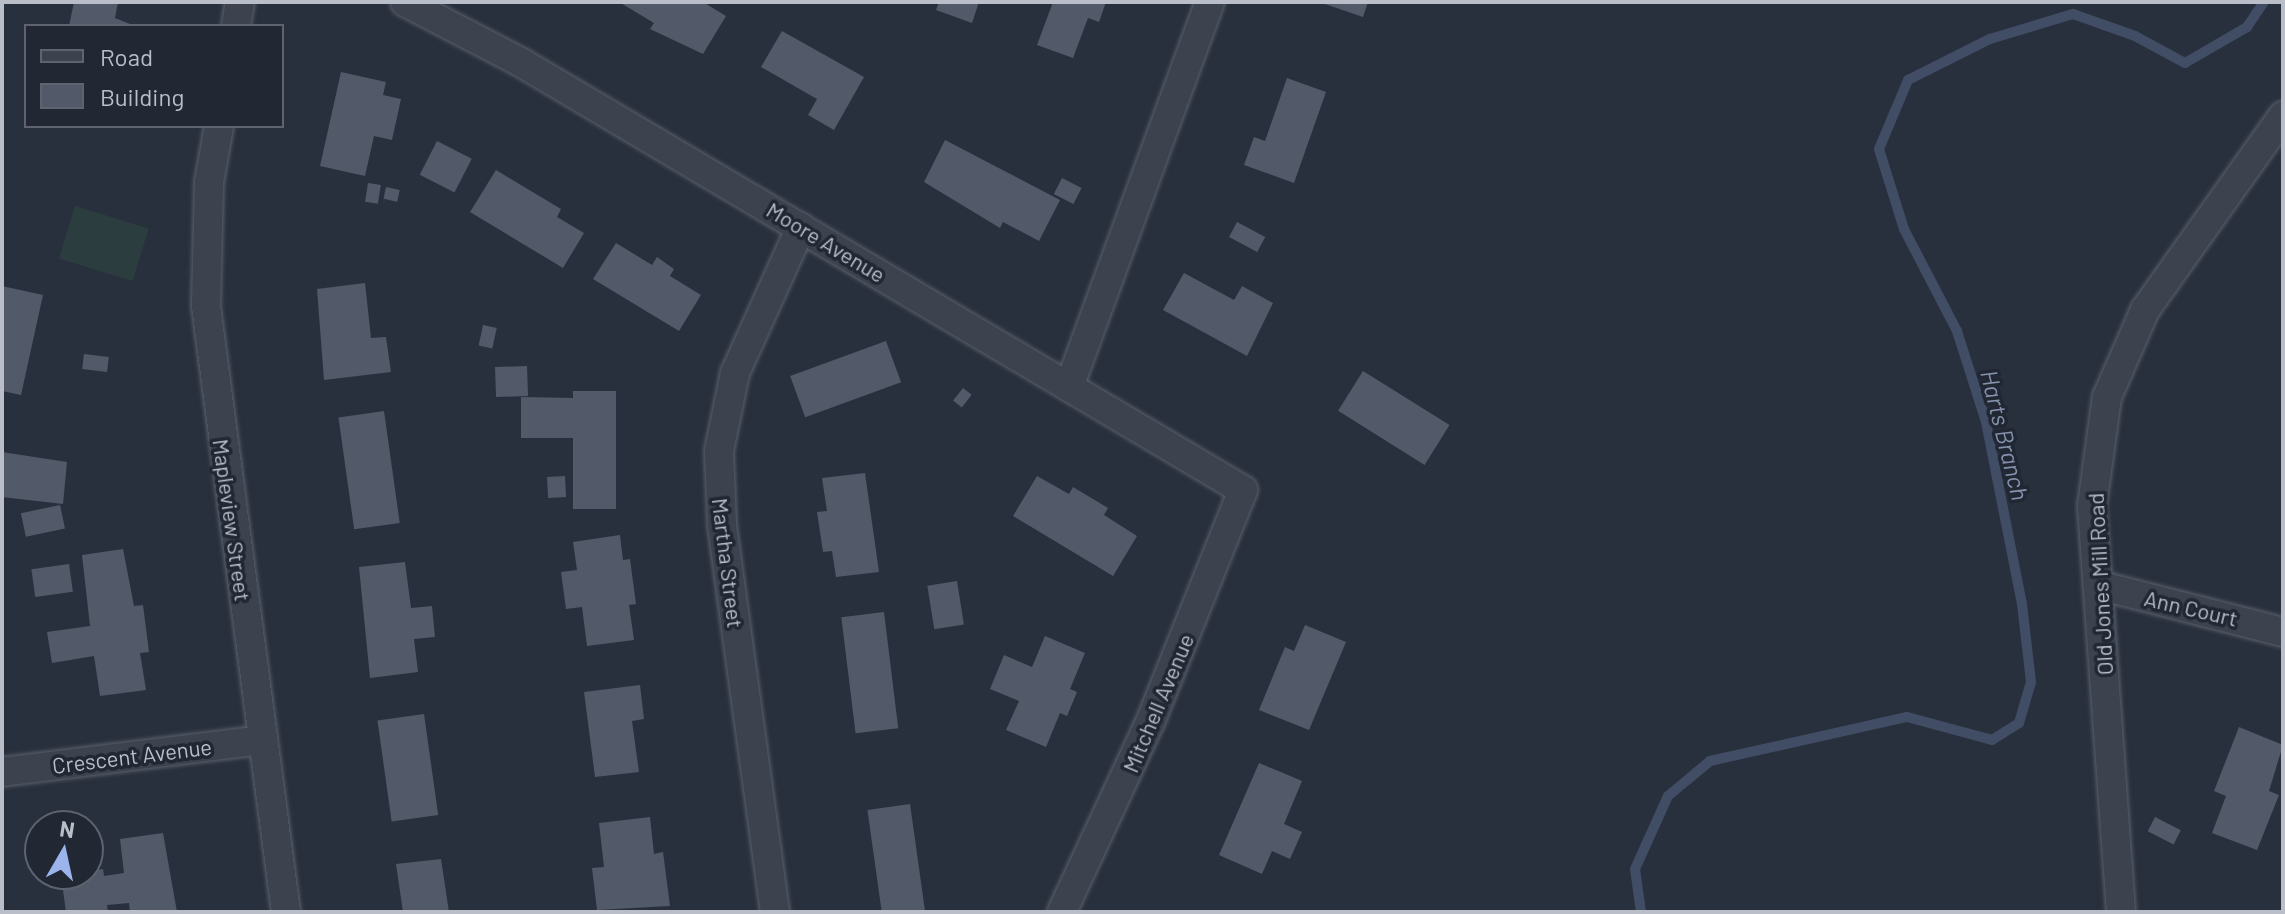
<!DOCTYPE html>
<html>
<head>
<meta charset="utf-8">
<style>
  body { margin:0 }
  #map { position:relative; width:2285px; height:914px; overflow:hidden; background:#29303d; font-family:Barlow,sans-serif }
  div>[style] { position:absolute }
  .green>* { inset:0; background:#2c3d3f; transform-origin:0 0 }
  .stream>* { height:10px; margin:-5px; padding:0 5px; transform-origin:5px; border-radius:5px; background:#414d64 }
  .building>* { inset:0; background:#525968; transform-origin:0 0 }
  .roads { filter:drop-shadow(0 0 2px #5a606b) drop-shadow(0 0 2px #5a606b) }
  .minor>* { height:28px; margin:-14px; padding:0 14px; transform-origin:14px; border-radius:14px; background:#3c424e }
  span { translate:-50% -50%; white-space:nowrap; text-align:center; line-height:1.15; -webkit-text-stroke:7px #212733; paint-order:stroke }
  .street-label { font-size:22px; color:#b9bec8 }
  .water-label { font-size:24px; color:#8592ac; font-style:italic }
  .frame { position:absolute; inset:0; border:4px solid #b9bec8; pointer-events:none }
  .legend { position:absolute; left:24px; top:24px; width:260px; height:104px; box-sizing:border-box; background:#212733; border:2px solid #5e636f; margin:0; padding:10px 14px; list-style:none; font-size:24px; color:#b9bec8 }
  .legend li { display:flex; align-items:center; gap:16px; height:40px }
  .legend b { width:40px; border:2px solid #5e636f }
  .north { position:absolute; left:24px; top:810px; width:80px; height:80px; box-sizing:border-box; background:#212733; border:2px solid #5e636f; border-radius:50%; rotate:9deg; font-size:22px; font-weight:700; line-height:32px; text-align:center; color:#b9bec8 }
  .north::after { content:''; display:block; margin:auto; width:28px; height:36px; background:#9bb4eb; clip-path:polygon(50% 0,100% 100%,50% 72%,0 100%) }
</style>
</head>
<body>
<div id="map">
  <div class="green">
    <div style="left:75px;top:206px;width:77px;height:55px;rotate:17deg"></div>
  </div>
  <div class="stream">
    <div style="left:1641px;top:912px;width:43px;rotate:-97.9deg"></div>
    <div style="left:1635px;top:869px;width:80px;rotate:-65.7deg"></div>
    <div style="left:1668px;top:796px;width:55px;rotate:-39.8deg"></div>
    <div style="left:1710px;top:761px;width:202px;rotate:-12.6deg"></div>
    <div style="left:1907px;top:717px;width:88px;rotate:15.1deg"></div>
    <div style="left:1992px;top:740px;width:32px;rotate:-32deg"></div>
    <div style="left:2019px;top:723px;width:43px;rotate:-73.7deg"></div>
    <div style="left:2031px;top:682px;width:79px;rotate:-96.6deg"></div>
    <div style="left:2022px;top:604px;width:186px;rotate:-101.2deg"></div>
    <div style="left:1986px;top:422px;width:96px;rotate:-107.7deg"></div>
    <div style="left:1957px;top:331px;width:115px;rotate:-117.5deg"></div>
    <div style="left:1904px;top:229px;width:84px;rotate:-107.4deg"></div>
    <div style="left:1879px;top:149px;width:75px;rotate:-67.2deg"></div>
    <div style="left:1908px;top:80px;width:92px;rotate:-26.6deg"></div>
    <div style="left:1990px;top:39px;width:87px;rotate:-16.8deg"></div>
    <div style="left:2073px;top:14px;width:66px;rotate:19.5deg"></div>
    <div style="left:2135px;top:36px;width:57px;rotate:28.4deg"></div>
    <div style="left:2185px;top:63px;width:72px;rotate:-30.1deg"></div>
    <div style="left:2247px;top:27px;width:30px;rotate:-56deg"></div>
  </div>
  <div class="building">
    <div style="clip-path:polygon(74px 2px,118px 2px,115px 18px,135px 26px,69px 26px)"></div>
    <div style="clip-path:polygon(619px 2px,703px 2px,726px 16px,703px 54px,650px 29px,654px 23px)"></div>
    <div style="clip-path:polygon(939px 2px,979px 2px,972px 23px,936px 10px)"></div>
    <div style="clip-path:polygon(1053px 2px,1106px 2px,1099px 22px,1088px 18px,1073px 58px,1037px 45px)"></div>
    <div style="clip-path:polygon(1319px 2px,1368px 2px,1363px 17px)"></div>
    <div style="clip-path:polygon(782px 31px,864px 77px,834px 130px,808px 115px,817px 99px,761px 67px)"></div>
    <div style="clip-path:polygon(341px 72px,386px 82px,383px 95px,401px 99px,392px 140px,374px 136px,365px 176px,320px 166px)"></div>
    <div style="clip-path:polygon(1287px 78px,1326px 92px,1294px 183px,1244px 165px,1254px 137px,1265px 141px)"></div>
    <div style="clip-path:polygon(945px 140px,1060px 200px,1039px 241px,1003px 222px,1000px 228px,924px 182px)"></div>
    <div style="left:437px;top:141px;width:39px;height:38px;rotate:27deg"></div>
    <div style="clip-path:polygon(496px 170px,561px 209px,557px 217px,584px 233px,563px 268px,470px 212px)"></div>
    <div style="left:1062px;top:178px;width:22px;height:18px;rotate:27deg"></div>
    <div style="left:368px;top:183px;width:13px;height:19px;rotate:9deg"></div>
    <div style="left:386px;top:187px;width:14px;height:12px;rotate:12deg"></div>
    <div style="left:1237px;top:222px;width:32px;height:17px;rotate:28deg"></div>
    <div style="clip-path:polygon(616px 243px,652px 265px,657px 257px,674px 269px,670px 276px,701px 295px,679px 331px,593px 279px)"></div>
    <div style="clip-path:polygon(1184px 273px,1234px 300px,1242px 286px,1273px 303px,1247px 356px,1163px 310px)"></div>
    <div style="clip-path:polygon(365px 283px,371px 338px,386px 337px,391px 372px,324px 380px,317px 289px)"></div>
    <div style="clip-path:polygon(2px 286px,43px 295px,21px 395px,2px 391px)"></div>
    <div style="left:483px;top:325px;width:14px;height:21px;rotate:12deg"></div>
    <div style="left:886px;top:341px;width:44px;height:102px;rotate:70deg"></div>
    <div style="left:84px;top:354px;width:25px;height:15px;rotate:7deg"></div>
    <div style="left:527px;top:366px;width:30px;height:32px;rotate:88deg"></div>
    <div style="left:1363px;top:371px;width:102px;height:47px;rotate:32deg"></div>
    <div style="left:963px;top:388px;width:11px;height:16px;rotate:38deg"></div>
    <div style="clip-path:polygon(573px 391px,616px 391px,616px 509px,573px 509px,573px 438px,521px 438px,521px 397px,573px 398px)"></div>
    <div style="left:384px;top:411px;width:113px;height:46px;rotate:82deg"></div>
    <div style="clip-path:polygon(2px 452px,67px 462px,63px 504px,2px 497px)"></div>
    <div style="clip-path:polygon(865px 473px,879px 572px,836px 577px,832px 551px,823px 552px,817px 512px,827px 511px,822px 478px)"></div>
    <div style="left:565px;top:476px;width:21px;height:18px;rotate:87deg"></div>
    <div style="clip-path:polygon(1037px 476px,1069px 494px,1073px 487px,1108px 508px,1104px 515px,1137px 536px,1113px 576px,1013px 516px)"></div>
    <div style="left:60px;top:505px;width:24px;height:40px;rotate:78deg"></div>
    <div style="clip-path:polygon(620px 535px,623px 560px,630px 559px,636px 604px,629px 605px,634px 640px,587px 646px,582px 607px,566px 609px,561px 572px,577px 570px,573px 542px)"></div>
    <div style="clip-path:polygon(123px 549px,134px 606px,143px 605px,149px 652px,140px 653px,146px 690px,100px 696px,94px 656px,52px 663px,47px 632px,90px 626px,82px 555px)"></div>
    <div style="clip-path:polygon(405px 562px,411px 608px,432px 606px,435px 637px,414px 639px,418px 672px,370px 678px,359px 567px)"></div>
    <div style="left:69px;top:564px;width:28px;height:38px;rotate:82deg"></div>
    <div style="left:957px;top:581px;width:44px;height:30px;rotate:81deg"></div>
    <div style="left:884px;top:612px;width:117px;height:43px;rotate:83deg"></div>
    <div style="clip-path:polygon(1305px 625px,1346px 642px,1309px 730px,1259px 710px,1285px 647px,1294px 651px)"></div>
    <div style="clip-path:polygon(1045px 636px,1085px 653px,1070px 689px,1077px 692px,1067px 716px,1060px 713px,1046px 747px,1006px 730px,1019px 701px,990px 689px,1004px 655px,1032px 667px)"></div>
    <div style="clip-path:polygon(640px 685px,644px 719px,632px 721px,639px 772px,595px 777px,584px 692px)"></div>
    <div style="left:424px;top:714px;width:102px;height:47px;rotate:82deg"></div>
    <div style="clip-path:polygon(2239px 727px,2283px 745px,2269px 791px,2279px 795px,2257px 850px,2212px 833px,2226px 796px,2214px 791px)"></div>
    <div style="clip-path:polygon(1259px 763px,1302px 781px,1284px 824px,1302px 832px,1290px 859px,1272px 851px,1262px 874px,1219px 855px)"></div>
    <div style="left:910px;top:804px;width:109px;height:43px;rotate:82deg"></div>
    <div style="clip-path:polygon(650px 817px,654px 854px,663px 852px,670px 906px,597px 910px,592px 868px,604px 867px,599px 823px)"></div>
    <div style="left:2155px;top:817px;width:29px;height:16px;rotate:27deg"></div>
    <div style="clip-path:polygon(163px 833px,177px 912px,130px 912px,129px 903px,107px 905px,108px 912px,66px 912px,61px 875px,103px 869px,104px 876px,124px 873px,120px 839px)"></div>
    <div style="clip-path:polygon(441px 859px,449px 912px,403px 912px,396px 864px)"></div>
  </div>
  <div class="roads">
    <div class="minor">
      <div style="left:405px;top:2px;width:132px;rotate:27.5deg"></div>
      <div style="left:522px;top:63px;width:838px;rotate:30.64deg"></div>
      <div style="left:1243px;top:490px;width:248px;rotate:111.8deg"></div>
      <div style="left:1151px;top:720px;width:212px;rotate:114.9deg"></div>
      <div style="left:236px;top:26px;width:24px;rotate:-81deg"></div>
      <div style="left:219px;top:126px;width:58px;rotate:100deg"></div>
      <div style="left:209px;top:183px;width:123px;rotate:91.4deg"></div>
      <div style="left:206px;top:306px;width:611px;rotate:82.48deg"></div>
      <div style="left:1069px;top:387px;width:410px;rotate:-69.9deg"></div>
      <div style="left:2098px;top:585px;width:191px;rotate:14.3deg"></div>
      <div style="left:2px;top:772px;width:262px;rotate:-7deg"></div>
      <div style="left:775px;top:912px;width:391px;rotate:-97.8deg"></div>
      <div style="left:722px;top:525px;width:74px;rotate:-92.3deg"></div>
      <div style="left:719px;top:451px;width:80px;rotate:-78.4deg"></div>
      <div style="left:735px;top:373px;width:160px;rotate:-65.7deg"></div>
      <div style="left:2121px;top:912px;width:407px;rotate:-94.1deg"></div>
      <div style="left:2092px;top:506px;width:110px;rotate:-82.2deg"></div>
      <div style="left:2107px;top:397px;width:95px;rotate:-66.4deg"></div>
      <div style="left:2145px;top:310px;width:238px;rotate:-54.6deg"></div>
    </div>
  </div>
  <div class="street-label">
    <span style="left:826px;top:242px;rotate:31deg">Moore Avenue</span>
    <span style="left:232px;top:520px;rotate:82deg">Mapleview Street</span>
    <span style="left:728px;top:563px;rotate:83deg">Martha Street</span>
    <span style="left:2100px;top:584px;rotate:-93deg">Old Jones Mill Road</span>
    <span style="left:2191px;top:608px;rotate:13deg">Ann Court</span>
    <span style="left:1158px;top:703px;rotate:-67deg">Mitchell Avenue</span>
    <span style="left:132px;top:756px;rotate:-7deg">Crescent Avenue</span>
  </div>
  <div class="water-label">
    <span style="left:2005px;top:435px;rotate:76deg">Harts Branch</span>
  </div>
  <div class="frame"></div>
  <ul class="legend">
  <li><b style="height:10px;background:#3c424e"></b>Road</li>
  <li><b style="height:22px;background:#525968"></b>Building</li>
  </ul>
  <div class="north">N</div>
</div>
</body>
</html>
